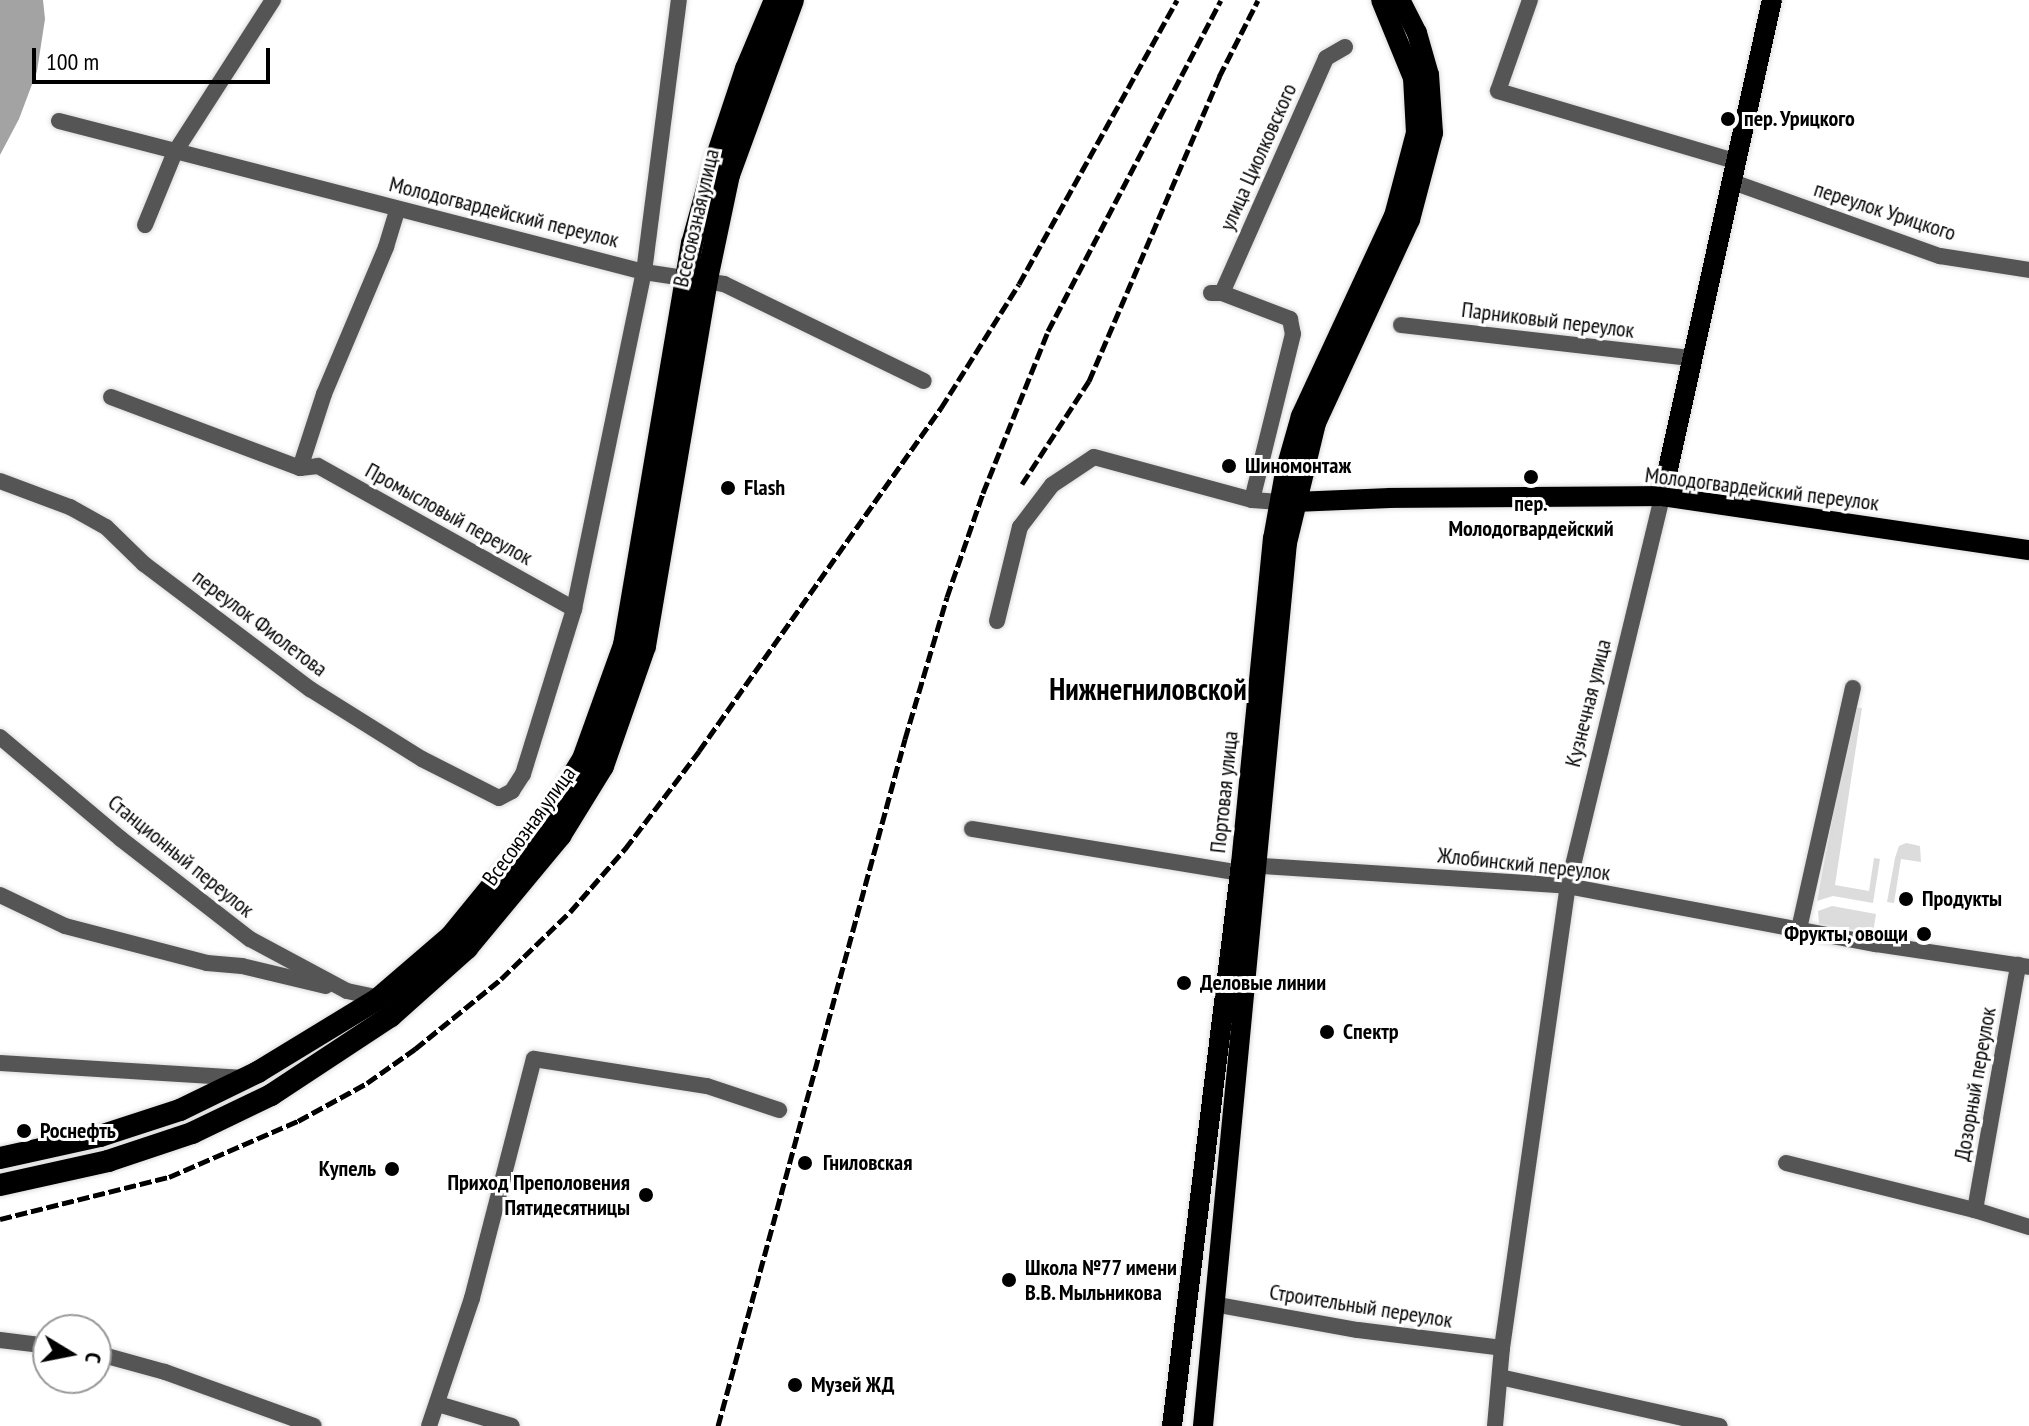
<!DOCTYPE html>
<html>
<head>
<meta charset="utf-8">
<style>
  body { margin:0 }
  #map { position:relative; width:2029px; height:1426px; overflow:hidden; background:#fff; font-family:"PT Sans Narrow",sans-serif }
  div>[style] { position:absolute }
  .green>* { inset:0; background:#dcdcdc }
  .water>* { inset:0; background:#a3a3a3 }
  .roads { filter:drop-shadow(0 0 2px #dbdbdb) drop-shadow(0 0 2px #dbdbdb) }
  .minor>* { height:16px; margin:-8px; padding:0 8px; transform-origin:8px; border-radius:8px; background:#555 }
  .primary>* { height:20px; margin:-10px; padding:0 10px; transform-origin:10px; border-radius:10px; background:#000 }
  .trunk>* { height:22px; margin:-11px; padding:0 11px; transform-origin:11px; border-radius:11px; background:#000 }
  .rail>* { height:5px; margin-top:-2.5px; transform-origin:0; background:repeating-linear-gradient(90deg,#000 0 12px,transparent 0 16px) }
  .dots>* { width:22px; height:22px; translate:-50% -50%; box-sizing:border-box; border:4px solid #fff; border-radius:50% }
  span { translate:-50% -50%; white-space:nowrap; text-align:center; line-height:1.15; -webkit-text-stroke:6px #fff; paint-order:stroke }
  .poi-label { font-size:22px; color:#000; font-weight:700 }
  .left { translate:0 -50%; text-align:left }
  .right { translate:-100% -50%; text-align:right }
  .street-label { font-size:22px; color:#000 }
  .district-label { font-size:30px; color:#000; font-weight:700 }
  .north { position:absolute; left:32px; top:1314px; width:80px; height:80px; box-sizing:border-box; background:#fff; border:2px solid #999; border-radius:50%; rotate:100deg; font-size:22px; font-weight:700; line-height:32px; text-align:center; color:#000 }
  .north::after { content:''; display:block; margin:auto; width:28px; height:36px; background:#000; clip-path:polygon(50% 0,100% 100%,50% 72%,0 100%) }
  .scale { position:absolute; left:32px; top:48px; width:238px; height:36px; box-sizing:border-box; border:4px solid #000; border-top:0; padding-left:10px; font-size:24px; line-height:28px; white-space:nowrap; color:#000; -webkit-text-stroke:6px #fff; paint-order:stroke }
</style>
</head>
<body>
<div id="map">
  <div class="green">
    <div style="clip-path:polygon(1853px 707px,1862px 708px,1835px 885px,1869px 891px,1874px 858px,1880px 859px,1873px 903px,1833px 896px,1817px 901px)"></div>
    <div style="clip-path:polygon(1906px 843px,1920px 846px,1921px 862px,1901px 859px,1894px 903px,1887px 902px,1895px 858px,1899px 846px)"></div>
    <div style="clip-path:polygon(1832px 906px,1876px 914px,1873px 933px,1819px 924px,1818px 911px)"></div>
  </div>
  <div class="water">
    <div style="clip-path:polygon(0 0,43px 0,45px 19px,37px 71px,19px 119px,0 155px)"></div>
  </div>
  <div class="roads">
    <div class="minor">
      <div style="left:1530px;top:0;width:96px;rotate:109.4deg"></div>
      <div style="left:1498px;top:91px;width:247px;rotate:16.5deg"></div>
      <div style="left:59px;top:121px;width:604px;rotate:14.47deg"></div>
      <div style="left:644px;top:272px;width:81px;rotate:8.5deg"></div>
      <div style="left:724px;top:284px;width:222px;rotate:25.9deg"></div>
      <div style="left:1730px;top:181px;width:223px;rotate:19.7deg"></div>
      <div style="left:1940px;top:256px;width:90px;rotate:8.9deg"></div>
      <div style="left:145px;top:225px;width:79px;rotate:-67.7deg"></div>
      <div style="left:175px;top:152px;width:181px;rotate:-57.2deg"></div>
      <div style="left:1211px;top:293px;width:11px"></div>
      <div style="left:1222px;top:293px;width:73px;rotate:20.9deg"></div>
      <div style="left:1290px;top:319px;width:15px;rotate:79deg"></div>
      <div style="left:1293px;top:334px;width:171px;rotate:103.9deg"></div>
      <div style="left:1222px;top:293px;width:257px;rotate:-66.1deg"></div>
      <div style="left:1326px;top:58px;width:22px;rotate:-30deg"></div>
      <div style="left:1401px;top:325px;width:292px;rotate:6.5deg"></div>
      <div style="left:111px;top:397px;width:202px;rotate:20.6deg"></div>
      <div style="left:300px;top:468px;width:18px;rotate:-6deg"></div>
      <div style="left:318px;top:466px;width:293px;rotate:29.2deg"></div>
      <div style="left:300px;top:468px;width:78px;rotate:-72deg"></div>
      <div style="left:324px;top:394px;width:160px;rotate:-67.1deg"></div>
      <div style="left:386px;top:247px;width:39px;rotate:-73deg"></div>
      <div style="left:0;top:481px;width:75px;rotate:20.4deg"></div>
      <div style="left:70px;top:507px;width:41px;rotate:29.1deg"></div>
      <div style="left:106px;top:527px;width:53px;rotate:44.2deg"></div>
      <div style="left:144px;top:564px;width:208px;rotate:37deg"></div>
      <div style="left:310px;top:689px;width:132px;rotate:32deg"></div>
      <div style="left:422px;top:759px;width:86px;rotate:26.9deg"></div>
      <div style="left:499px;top:798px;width:15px;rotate:-28deg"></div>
      <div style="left:512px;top:791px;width:20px;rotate:-57deg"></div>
      <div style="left:523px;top:774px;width:173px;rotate:-72.8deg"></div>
      <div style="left:574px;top:609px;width:344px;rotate:-78.3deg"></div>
      <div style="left:644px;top:272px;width:274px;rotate:-82.7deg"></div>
      <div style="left:997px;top:621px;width:97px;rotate:-76.3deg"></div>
      <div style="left:1020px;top:527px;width:53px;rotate:-52.7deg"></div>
      <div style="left:1052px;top:485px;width:50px;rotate:-33.7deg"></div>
      <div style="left:1094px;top:457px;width:164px;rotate:15.2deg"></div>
      <div style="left:1252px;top:500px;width:28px;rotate:4deg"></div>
      <div style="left:0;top:737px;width:158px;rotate:40.1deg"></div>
      <div style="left:121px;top:839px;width:163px;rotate:37.8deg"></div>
      <div style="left:250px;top:939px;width:110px;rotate:28.2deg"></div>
      <div style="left:347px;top:991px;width:33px;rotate:12deg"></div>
      <div style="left:972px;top:829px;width:272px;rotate:9.3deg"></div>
      <div style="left:1247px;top:865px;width:322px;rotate:3.7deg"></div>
      <div style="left:1568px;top:886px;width:313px;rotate:10.7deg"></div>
      <div style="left:1876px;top:944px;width:155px;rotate:8.5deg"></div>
      <div style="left:0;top:895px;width:72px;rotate:25.5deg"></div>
      <div style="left:65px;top:926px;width:147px;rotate:14.6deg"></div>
      <div style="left:207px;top:963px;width:35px;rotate:5deg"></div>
      <div style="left:242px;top:966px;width:86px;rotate:13.4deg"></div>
      <div style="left:1799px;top:929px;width:247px;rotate:-77.4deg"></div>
      <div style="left:0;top:1063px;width:245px;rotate:3.5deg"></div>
      <div style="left:1786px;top:1163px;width:195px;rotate:14deg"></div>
      <div style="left:1975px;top:1210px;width:57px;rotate:17.5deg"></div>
      <div style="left:1975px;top:1210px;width:249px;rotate:-80deg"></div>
      <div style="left:1213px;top:1304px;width:147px;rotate:10.2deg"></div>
      <div style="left:1358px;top:1330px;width:145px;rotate:7.1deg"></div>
      <div style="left:0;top:1340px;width:48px;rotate:7.1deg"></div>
      <div style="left:96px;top:1353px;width:72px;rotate:15.4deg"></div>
      <div style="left:165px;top:1372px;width:158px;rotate:19.9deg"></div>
      <div style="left:1500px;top:1377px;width:225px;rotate:12.6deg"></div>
      <div style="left:438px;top:1404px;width:77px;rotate:16.6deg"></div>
      <div style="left:429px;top:1426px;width:135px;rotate:-71.4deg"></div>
      <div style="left:472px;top:1298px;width:247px;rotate:-75.5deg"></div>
      <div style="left:534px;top:1059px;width:175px;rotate:8.9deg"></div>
      <div style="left:707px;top:1086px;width:76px;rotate:18.4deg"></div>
      <div style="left:1495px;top:1426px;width:78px;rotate:-84.9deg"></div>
      <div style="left:1502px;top:1348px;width:467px;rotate:-81.9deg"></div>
      <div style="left:1568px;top:886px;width:401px;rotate:-76.4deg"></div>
    </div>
    <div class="primary">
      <div style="left:1662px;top:496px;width:508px;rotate:-77.5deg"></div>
      <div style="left:1295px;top:502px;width:95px;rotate:-2.4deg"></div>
      <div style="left:1390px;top:498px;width:272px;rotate:-0.4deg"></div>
      <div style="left:1662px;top:496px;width:371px;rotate:8.4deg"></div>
      <div style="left:1172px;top:1426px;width:566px;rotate:-83deg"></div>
      <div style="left:1241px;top:864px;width:327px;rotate:-84.4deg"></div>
      <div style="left:1273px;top:539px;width:68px;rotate:-79.8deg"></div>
      <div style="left:1285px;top:472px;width:58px;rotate:-74.1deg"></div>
      <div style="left:1301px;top:416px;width:221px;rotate:-65.1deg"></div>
      <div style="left:1394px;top:216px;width:86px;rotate:-75.2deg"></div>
      <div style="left:1416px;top:133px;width:55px;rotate:-93.1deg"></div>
      <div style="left:1413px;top:78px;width:84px;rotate:-112.3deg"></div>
      <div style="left:1203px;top:1426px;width:887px;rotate:-84.57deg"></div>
      <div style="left:1287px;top:543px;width:123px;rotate:-76.4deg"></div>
      <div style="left:1316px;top:423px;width:224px;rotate:-65.2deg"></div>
      <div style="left:1410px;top:220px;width:90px;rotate:-75.2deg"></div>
      <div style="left:1433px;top:133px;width:58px;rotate:-93.9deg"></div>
      <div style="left:1429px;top:75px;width:44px;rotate:-105.9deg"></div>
      <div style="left:1417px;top:33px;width:37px;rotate:-117deg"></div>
    </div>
    <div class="trunk">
      <div style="left:0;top:1158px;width:102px;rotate:-12.4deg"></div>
      <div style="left:100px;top:1136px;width:84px;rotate:-18deg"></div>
      <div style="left:180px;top:1110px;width:87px;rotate:-26deg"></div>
      <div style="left:258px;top:1072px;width:142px;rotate:-31.4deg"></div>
      <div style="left:379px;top:998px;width:95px;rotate:-40.7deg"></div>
      <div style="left:451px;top:936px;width:146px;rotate:-50.8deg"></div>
      <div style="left:543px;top:823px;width:75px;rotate:-58deg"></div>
      <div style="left:583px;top:759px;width:121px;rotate:-70.2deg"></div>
      <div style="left:624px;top:645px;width:407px;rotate:-80.4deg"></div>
      <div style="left:692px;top:244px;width:76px;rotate:-74.7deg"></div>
      <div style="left:712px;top:171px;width:108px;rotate:-71.6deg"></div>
      <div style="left:746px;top:69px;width:75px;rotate:-67.2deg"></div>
      <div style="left:0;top:1185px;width:111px;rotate:-12.5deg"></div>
      <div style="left:108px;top:1161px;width:89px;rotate:-18.4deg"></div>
      <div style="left:192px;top:1133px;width:88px;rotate:-25.7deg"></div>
      <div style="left:271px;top:1095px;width:144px;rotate:-33.4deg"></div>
      <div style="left:391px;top:1016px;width:102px;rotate:-41.8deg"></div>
      <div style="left:467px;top:948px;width:146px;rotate:-50.3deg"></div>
      <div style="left:560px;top:836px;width:82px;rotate:-58.4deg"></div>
      <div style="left:603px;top:766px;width:127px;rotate:-70.7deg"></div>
      <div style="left:645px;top:646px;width:372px;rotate:-80.4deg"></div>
      <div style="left:707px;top:279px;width:106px;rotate:-78.1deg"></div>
      <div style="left:729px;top:175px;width:186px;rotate:-69.9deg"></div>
    </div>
  </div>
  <div class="rail">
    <div style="left:1022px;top:484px;width:123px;rotate:-57deg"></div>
    <div style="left:1089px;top:381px;width:331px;rotate:-66.8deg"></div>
    <div style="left:1219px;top:77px;width:86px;rotate:-63.1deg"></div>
    <div style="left:0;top:1219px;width:174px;rotate:-14deg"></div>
    <div style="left:169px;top:1177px;width:141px;rotate:-23.5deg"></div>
    <div style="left:298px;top:1121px;width:79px;rotate:-28.8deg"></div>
    <div style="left:367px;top:1083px;width:59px;rotate:-35.3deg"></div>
    <div style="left:415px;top:1049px;width:111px;rotate:-39.1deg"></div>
    <div style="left:501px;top:979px;width:96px;rotate:-44.2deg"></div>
    <div style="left:570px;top:912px;width:84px;rotate:-48.9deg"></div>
    <div style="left:625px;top:849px;width:123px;rotate:-52.9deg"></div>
    <div style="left:699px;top:751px;width:420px;rotate:-54.8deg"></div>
    <div style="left:941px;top:408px;width:146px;rotate:-57.8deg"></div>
    <div style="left:1019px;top:284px;width:325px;rotate:-60.9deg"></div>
    <div style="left:718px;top:1426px;width:712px;rotate:-74.77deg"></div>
    <div style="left:905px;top:739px;width:148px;rotate:-73.5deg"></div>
    <div style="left:947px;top:597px;width:110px;rotate:-70.9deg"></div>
    <div style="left:983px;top:493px;width:175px;rotate:-68.1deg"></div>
    <div style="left:1048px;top:331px;width:373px;rotate:-62.4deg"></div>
  </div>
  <div class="dots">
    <div style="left:1728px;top:119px;background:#000"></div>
    <div style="left:1229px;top:466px;background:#000"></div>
    <div style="left:1531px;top:477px;background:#000"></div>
    <div style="left:728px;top:488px;background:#000"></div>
    <div style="left:1906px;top:899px;background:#000"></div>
    <div style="left:1924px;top:934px;background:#000"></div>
    <div style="left:1184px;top:983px;background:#000"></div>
    <div style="left:1327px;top:1032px;background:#000"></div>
    <div style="left:24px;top:1131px;background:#000"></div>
    <div style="left:805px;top:1163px;background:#000"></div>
    <div style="left:392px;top:1169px;background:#000"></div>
    <div style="left:646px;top:1195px;background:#000"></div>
    <div style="left:1009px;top:1280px;background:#000"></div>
    <div style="left:795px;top:1385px;background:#000"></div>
  </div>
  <div class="poi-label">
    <span class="left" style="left:1744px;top:119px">пер. Урицкого</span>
    <span class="left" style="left:1245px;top:466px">Шиномонтаж</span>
    <span class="left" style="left:744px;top:488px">Flash</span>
    <span style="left:1531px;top:516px">пер.<br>Молодогвардейский</span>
    <span class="left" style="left:1922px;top:899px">Продукты</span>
    <span class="right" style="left:1908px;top:934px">Фрукты, овощи</span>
    <span class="left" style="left:1200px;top:983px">Деловые линии</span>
    <span class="left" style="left:1343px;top:1032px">Спектр</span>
    <span class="left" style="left:40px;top:1131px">Роснефть</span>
    <span class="left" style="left:823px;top:1163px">Гниловская</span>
    <span class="right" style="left:376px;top:1169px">Купель</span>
    <span class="right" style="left:630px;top:1195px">Приход Преполовения<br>Пятидесятницы</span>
    <span class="left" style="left:1025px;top:1280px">Школа №77 имени<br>В.В. Мыльникова</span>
    <span class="left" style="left:811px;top:1385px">Музей ЖД</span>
  </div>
  <div class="street-label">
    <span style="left:1258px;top:157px;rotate:-66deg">улица Циолковского</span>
    <span style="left:1885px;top:211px;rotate:18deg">переулок Урицкого</span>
    <span style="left:504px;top:212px;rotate:14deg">Молодогвардейский переулок</span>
    <span style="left:696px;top:218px;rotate:-77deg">Всесоюзная улица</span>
    <span style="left:1548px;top:320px;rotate:7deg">Парниковый переулок</span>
    <span style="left:1762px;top:489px;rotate:7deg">Молодогвардейский переулок</span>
    <span style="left:449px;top:514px;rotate:29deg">Промысловый переулок</span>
    <span style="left:260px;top:623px;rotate:37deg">переулок Фиолетова</span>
    <span style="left:1588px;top:703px;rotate:-76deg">Кузнечная улица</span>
    <span style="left:1224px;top:792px;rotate:-84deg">Портовая улица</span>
    <span style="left:529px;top:826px;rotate:-54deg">Всесоюзная улица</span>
    <span style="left:181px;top:856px;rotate:39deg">Станционный переулок</span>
    <span style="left:1524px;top:864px;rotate:6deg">Жлобинский переулок</span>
    <span style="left:1975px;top:1084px;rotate:-80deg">Дозорный переулок</span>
    <span style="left:1361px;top:1306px;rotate:9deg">Строительный переулок</span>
  </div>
  <div class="district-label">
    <span style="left:1148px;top:689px">Нижнегниловской</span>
  </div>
  <div class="north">С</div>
  <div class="scale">100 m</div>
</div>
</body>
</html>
